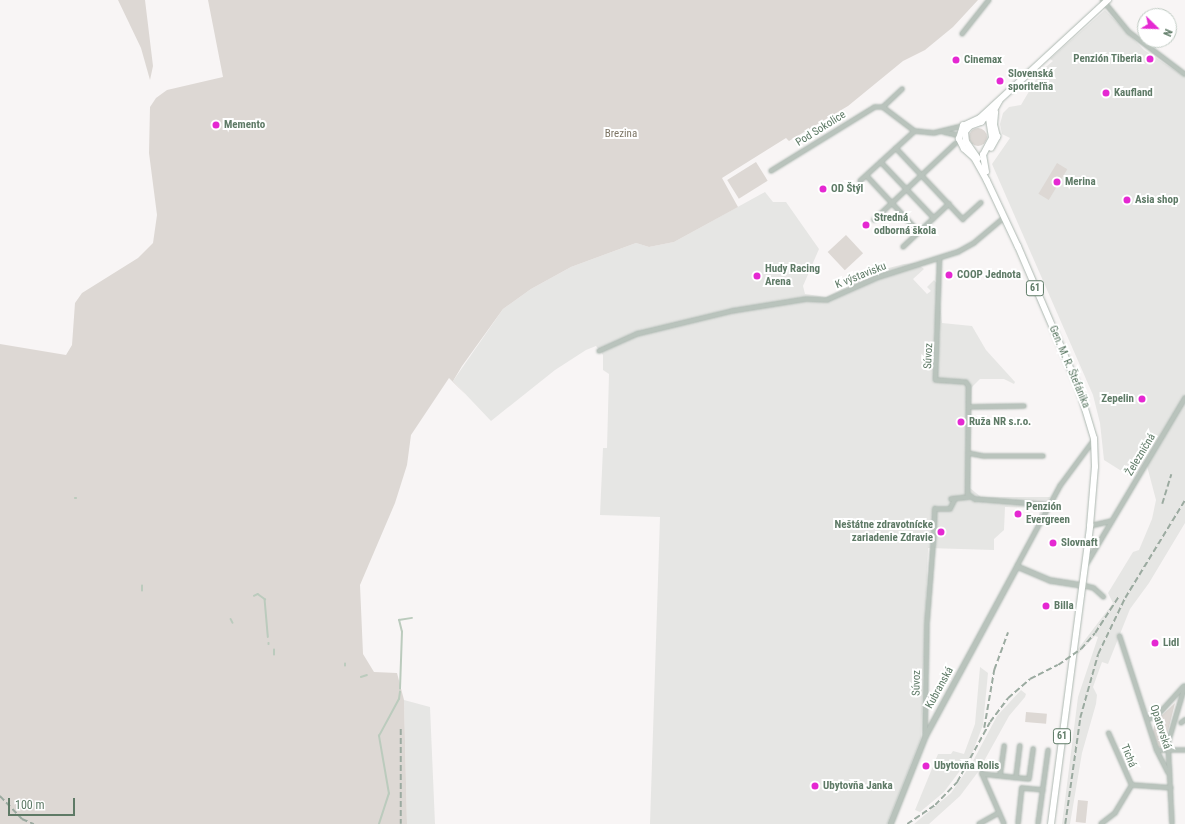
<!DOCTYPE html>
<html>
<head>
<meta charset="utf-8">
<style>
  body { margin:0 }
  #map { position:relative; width:1185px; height:824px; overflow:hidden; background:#f8f5f5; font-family:"Roboto Condensed",sans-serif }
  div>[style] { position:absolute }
  .built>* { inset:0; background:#e6e6e4 }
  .green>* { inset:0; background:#ddd8d4; transform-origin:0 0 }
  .round { border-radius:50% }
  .stream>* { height:1.5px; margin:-0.75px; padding:0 0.75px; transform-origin:0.75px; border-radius:0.75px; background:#bbcbbd }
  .roads { filter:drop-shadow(0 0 1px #adb8b1) drop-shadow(0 0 1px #adb8b1) }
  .minor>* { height:3.5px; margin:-1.75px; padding:0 1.75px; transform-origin:1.75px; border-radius:1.75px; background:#b9c3bc }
  .tertiary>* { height:4.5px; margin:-2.25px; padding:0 2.25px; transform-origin:2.25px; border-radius:2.25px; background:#b9c3bc }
  .primary>* { height:5.5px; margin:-2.75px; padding:0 2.75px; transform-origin:2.75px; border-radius:2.75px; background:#fff }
  .rail>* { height:1.5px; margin-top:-0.75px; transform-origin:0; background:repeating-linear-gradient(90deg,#9baaa0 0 6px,transparent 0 9px) }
  .dots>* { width:11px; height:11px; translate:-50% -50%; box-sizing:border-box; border:2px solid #fff; border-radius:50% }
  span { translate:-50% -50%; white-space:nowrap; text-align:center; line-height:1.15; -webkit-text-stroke:4px #fff; paint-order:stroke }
  .shield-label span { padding:1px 3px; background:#fff; border:1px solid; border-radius:3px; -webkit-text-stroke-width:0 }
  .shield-label { font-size:10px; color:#5e7a66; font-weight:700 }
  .poi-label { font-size:11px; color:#5e7a66; font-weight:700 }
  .right { translate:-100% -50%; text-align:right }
  .left { translate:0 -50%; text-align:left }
  .street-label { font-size:11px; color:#5e7a66 }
  .park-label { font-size:11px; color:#7d7565 }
  .north { position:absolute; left:1137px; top:8px; width:40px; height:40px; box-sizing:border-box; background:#fff; border:1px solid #bfcac2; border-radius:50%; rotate:113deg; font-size:11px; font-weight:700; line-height:16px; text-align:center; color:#5e7a66 }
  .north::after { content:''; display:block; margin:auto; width:14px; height:18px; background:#e528d2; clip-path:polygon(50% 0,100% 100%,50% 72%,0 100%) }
  .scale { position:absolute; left:8px; top:798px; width:67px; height:18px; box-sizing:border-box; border:2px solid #5e7a66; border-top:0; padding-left:5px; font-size:12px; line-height:14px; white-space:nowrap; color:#5e7a66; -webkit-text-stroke:3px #fff; paint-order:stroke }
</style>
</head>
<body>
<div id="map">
  <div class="built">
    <div style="clip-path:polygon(1105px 10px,1144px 50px,1185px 77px,1185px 523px,1149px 583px,1130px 609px,1108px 664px,1102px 662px,1093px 687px,1097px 695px,1096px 704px,1082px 753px,1070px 824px,1062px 824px,1078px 697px,1098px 637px,1095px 636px,1077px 655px,1078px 649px,1113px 603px,1108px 593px,1133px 552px,1139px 550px,1152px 519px,1156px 500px,1147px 466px,1131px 477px,1104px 460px,1100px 423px,1093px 395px,992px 164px,1010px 138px,1002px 134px,1000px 124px,1003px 113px,1009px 107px,1021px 105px,1041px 71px,1053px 61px,1050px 59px)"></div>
    <div style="clip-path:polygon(765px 192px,773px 202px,786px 202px,819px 249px,803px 286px,805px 294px,826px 297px,881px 270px,904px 264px,916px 263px,924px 269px,913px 279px,927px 294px,931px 291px,927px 287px,934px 280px,938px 285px,937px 305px,940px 302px,942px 323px,972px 326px,986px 350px,1015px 382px,1014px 384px,1004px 379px,980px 379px,972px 387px,970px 488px,981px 497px,1050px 497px,1038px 520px,1040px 510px,1037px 508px,1005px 507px,1004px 530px,994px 539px,994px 550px,928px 548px,921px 738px,887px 824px,650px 824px,660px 517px,600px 515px,603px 448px,607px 448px,609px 374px,603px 370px,603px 355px,596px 346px,586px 350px,555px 370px,491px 421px,453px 381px,503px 309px,531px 289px,571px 267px,636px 243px,649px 247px,674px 242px)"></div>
    <div style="clip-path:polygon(980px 667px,988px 673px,983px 725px,971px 756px,944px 792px,920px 812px,915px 810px,938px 754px,951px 754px,953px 751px,964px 754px,975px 724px)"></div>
    <div style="clip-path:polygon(1021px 690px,1026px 694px,1025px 697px,1009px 716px,978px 772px,960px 796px,929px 824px,914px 824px,951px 793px,972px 763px,997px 716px)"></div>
    <div style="clip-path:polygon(404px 700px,430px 707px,435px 824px,407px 824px)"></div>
  </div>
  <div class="green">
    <div style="clip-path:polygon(118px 0,145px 0,153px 66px,150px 80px,141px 48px)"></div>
    <div style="clip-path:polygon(208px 0,978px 0,953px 27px,925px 50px,903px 61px,848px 106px,789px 141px,786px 138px,722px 178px,738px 207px,674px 242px,649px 247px,636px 243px,571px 267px,531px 289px,503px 309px,462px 366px,453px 381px,465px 394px,449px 378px,411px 435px,407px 465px,395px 503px,360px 585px,363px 654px,374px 672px,397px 673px,404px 700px,407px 824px,0 824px,0 344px,66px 355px,72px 345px,75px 303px,82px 293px,138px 258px,153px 243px,157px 215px,149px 153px,150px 107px,156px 98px,167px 90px,223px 77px)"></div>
    <div class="round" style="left:969px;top:128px;width:18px;height:18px"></div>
    <div style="left:756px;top:162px;width:22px;height:34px;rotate:58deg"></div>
    <div style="left:1057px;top:163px;width:12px;height:36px;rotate:31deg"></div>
    <div style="left:846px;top:235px;width:25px;height:25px;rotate:47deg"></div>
    <div style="clip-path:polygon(1175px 703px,1164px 747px,1158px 747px,1153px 732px,1155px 722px)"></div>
    <div style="left:1026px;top:712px;width:21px;height:10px;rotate:5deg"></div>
    <div style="left:1078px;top:800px;width:10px;height:22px;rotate:6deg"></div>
  </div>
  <div class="stream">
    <div style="left:75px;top:498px;width:1px"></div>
    <div style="left:142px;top:591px;width:5px;rotate:-90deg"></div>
    <div style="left:254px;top:596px;width:4px;rotate:-27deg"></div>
    <div style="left:258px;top:594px;width:9px;rotate:36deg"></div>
    <div style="left:265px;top:599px;width:38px;rotate:85deg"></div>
    <div style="left:231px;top:619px;width:4px;rotate:63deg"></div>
    <div style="left:269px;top:643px;width:1px;rotate:90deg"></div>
    <div style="left:274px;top:655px;width:5px;rotate:-90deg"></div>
    <div style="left:345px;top:666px;width:2px;rotate:-90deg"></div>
    <div style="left:361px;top:677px;width:6px;rotate:-18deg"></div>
    <div style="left:400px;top:689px;width:57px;rotate:-88deg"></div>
    <div style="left:402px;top:632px;width:12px;rotate:-104deg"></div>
    <div style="left:399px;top:620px;width:13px;rotate:-9deg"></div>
    <div style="left:379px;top:824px;width:32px;rotate:-72deg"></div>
    <div style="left:389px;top:794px;width:59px;rotate:-99.8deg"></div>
    <div style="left:379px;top:736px;width:42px;rotate:-61.6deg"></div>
    <div style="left:399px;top:699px;width:7px;rotate:-82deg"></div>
  </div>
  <div class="roads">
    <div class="minor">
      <div style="left:1103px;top:0;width:41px;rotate:50.9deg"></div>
      <div style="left:1129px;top:32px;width:70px;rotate:36.9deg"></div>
      <div style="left:962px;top:34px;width:43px;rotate:-51.5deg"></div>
      <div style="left:883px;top:107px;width:26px;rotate:-43deg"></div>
      <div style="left:944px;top:132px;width:17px;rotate:13deg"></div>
      <div style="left:896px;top:148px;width:98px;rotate:46.7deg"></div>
      <div style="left:963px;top:219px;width:24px;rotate:-42deg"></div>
      <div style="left:881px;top:162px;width:77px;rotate:46.6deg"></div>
      <div style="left:771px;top:171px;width:122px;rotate:-31.6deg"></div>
      <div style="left:875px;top:107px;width:8px"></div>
      <div style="left:883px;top:107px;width:40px;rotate:37deg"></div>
      <div style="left:915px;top:131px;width:19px;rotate:6deg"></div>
      <div style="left:934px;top:133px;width:30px;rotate:-14deg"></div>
      <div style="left:867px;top:176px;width:76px;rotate:47.1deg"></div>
      <div style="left:860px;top:181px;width:74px;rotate:-42.3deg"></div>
      <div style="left:874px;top:220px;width:111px;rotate:-43.2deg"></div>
      <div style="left:903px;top:247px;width:63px;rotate:-43.1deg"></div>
      <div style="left:940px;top:258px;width:122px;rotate:91.9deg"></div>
      <div style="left:936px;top:380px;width:30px;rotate:4deg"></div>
      <div style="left:966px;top:382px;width:5px;rotate:53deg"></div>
      <div style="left:969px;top:386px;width:108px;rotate:90.5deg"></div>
      <div style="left:968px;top:494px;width:9px;rotate:36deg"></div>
      <div style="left:975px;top:499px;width:74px;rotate:4.6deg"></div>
      <div style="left:599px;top:351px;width:42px;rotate:-24.1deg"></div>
      <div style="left:637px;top:334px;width:98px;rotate:-13.6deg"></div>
      <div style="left:732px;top:311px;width:75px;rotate:-9.2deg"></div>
      <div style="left:806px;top:299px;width:21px;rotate:3deg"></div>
      <div style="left:827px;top:300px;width:57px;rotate:-23.9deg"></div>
      <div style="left:879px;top:277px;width:83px;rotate:-17.6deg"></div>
      <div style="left:958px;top:252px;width:18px;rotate:-29deg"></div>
      <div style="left:974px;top:243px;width:39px;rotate:-40deg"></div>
      <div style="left:969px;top:407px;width:55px;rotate:-1deg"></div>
      <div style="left:968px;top:453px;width:16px;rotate:11deg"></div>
      <div style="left:984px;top:456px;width:59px"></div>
      <div style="left:951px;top:499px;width:20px;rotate:-6deg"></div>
      <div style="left:1090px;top:526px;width:22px;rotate:-13deg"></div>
      <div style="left:934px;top:533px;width:24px;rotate:-88deg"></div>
      <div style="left:935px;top:509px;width:15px"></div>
      <div style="left:950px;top:509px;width:11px;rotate:-63deg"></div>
      <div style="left:1086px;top:565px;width:194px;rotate:-59.3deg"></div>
      <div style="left:1017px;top:566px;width:91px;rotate:-61.7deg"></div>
      <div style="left:1060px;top:486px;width:57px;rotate:-53.5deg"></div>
      <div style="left:1082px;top:585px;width:12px;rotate:14deg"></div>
      <div style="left:1094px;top:588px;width:13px;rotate:42deg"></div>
      <div style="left:1120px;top:636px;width:120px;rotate:72deg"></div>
      <div style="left:1157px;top:750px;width:25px;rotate:63deg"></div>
      <div style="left:1148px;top:719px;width:9px;rotate:-18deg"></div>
      <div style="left:1157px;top:716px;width:39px;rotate:-48deg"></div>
      <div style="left:1181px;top:723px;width:5px;rotate:-37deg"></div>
      <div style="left:1109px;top:733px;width:57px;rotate:66.1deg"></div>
      <div style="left:925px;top:735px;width:112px;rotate:-89deg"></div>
      <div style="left:927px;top:623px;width:88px;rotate:-85.5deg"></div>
      <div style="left:1157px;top:750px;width:28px"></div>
      <div style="left:1000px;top:776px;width:30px;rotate:-82deg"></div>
      <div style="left:1016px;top:777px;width:31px;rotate:-83deg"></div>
      <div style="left:979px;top:824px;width:23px;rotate:-29deg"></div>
      <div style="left:1004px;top:824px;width:55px;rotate:-113.7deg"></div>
      <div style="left:982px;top:774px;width:47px;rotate:6.1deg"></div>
      <div style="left:1029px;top:779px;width:30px;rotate:-82deg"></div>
      <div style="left:1018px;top:824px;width:36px;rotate:-84deg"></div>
      <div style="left:1022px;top:788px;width:21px;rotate:5deg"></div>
      <div style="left:1038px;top:824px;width:74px;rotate:-82.2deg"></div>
      <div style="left:1101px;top:824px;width:18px;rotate:-38deg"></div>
      <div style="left:1115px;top:813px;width:33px;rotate:-59deg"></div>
      <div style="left:1132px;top:785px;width:39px;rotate:4deg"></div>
      <div style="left:1172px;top:824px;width:81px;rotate:-92.8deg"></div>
      <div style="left:1168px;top:743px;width:59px;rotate:-73.4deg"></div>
    </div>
    <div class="tertiary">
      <div style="left:890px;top:824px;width:95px;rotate:-68.3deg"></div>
      <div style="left:925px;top:736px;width:193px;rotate:-61.6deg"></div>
      <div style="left:1017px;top:566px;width:36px;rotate:23deg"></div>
      <div style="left:1050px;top:580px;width:32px;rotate:9deg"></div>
    </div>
    <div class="primary">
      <div style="left:991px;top:148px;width:13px;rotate:-61deg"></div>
      <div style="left:997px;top:137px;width:12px;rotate:-104deg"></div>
      <div style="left:994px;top:125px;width:12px;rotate:-85deg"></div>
      <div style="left:978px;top:159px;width:21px;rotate:-125deg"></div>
      <div style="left:966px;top:142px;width:10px;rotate:-96deg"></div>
      <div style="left:965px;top:132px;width:8px;rotate:-50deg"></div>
      <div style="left:970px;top:126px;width:12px;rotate:-20deg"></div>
      <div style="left:981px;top:122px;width:12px;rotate:-48deg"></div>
      <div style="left:986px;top:172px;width:17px;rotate:-100deg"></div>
      <div style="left:983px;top:155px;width:19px;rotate:-62deg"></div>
      <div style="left:992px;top:138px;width:19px;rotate:-99deg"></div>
      <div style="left:989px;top:119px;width:20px;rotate:-60deg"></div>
      <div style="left:1051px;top:824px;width:301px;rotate:-82.5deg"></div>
      <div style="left:1090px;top:526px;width:59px;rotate:-85.2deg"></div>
      <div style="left:1095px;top:467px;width:28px;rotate:-92deg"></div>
      <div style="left:1094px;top:439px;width:52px;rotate:-106.7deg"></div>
      <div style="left:1079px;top:389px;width:155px;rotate:-113.2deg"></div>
      <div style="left:1018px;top:247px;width:73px;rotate:-115.2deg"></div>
      <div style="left:987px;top:181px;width:26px;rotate:-119deg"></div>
      <div style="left:974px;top:158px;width:13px;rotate:-138deg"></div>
      <div style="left:964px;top:149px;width:11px;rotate:-117deg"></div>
      <div style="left:959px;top:139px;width:14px;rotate:-73deg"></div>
      <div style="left:963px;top:126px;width:19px;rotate:-25deg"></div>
      <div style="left:980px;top:118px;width:174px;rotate:-42.7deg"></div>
    </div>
  </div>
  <div class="rail">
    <div style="left:1162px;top:504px;width:31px;rotate:-73deg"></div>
    <div style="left:984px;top:728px;width:59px;rotate:-80.2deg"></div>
    <div style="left:994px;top:670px;width:40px;rotate:-69.8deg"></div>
    <div style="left:401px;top:729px;width:95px;rotate:90deg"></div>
    <div style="left:0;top:796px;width:32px;rotate:46deg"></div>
    <div style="left:22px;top:819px;width:13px;rotate:23deg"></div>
    <div style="left:907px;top:824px;width:34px;rotate:-34deg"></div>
    <div style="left:935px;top:805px;width:32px;rotate:-46deg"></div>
    <div style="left:957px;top:782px;width:68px;rotate:-61.2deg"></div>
    <div style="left:990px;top:722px;width:30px;rotate:-53deg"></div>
    <div style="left:1008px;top:698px;width:29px;rotate:-41deg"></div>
    <div style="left:1030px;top:679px;width:31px;rotate:-27deg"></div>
    <div style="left:1058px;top:665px;width:28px;rotate:-35deg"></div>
    <div style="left:1081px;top:649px;width:21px;rotate:-49deg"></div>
    <div style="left:1095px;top:633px;width:44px;rotate:-57deg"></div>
    <div style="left:1065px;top:824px;width:107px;rotate:-81.9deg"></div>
    <div style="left:1080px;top:718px;width:66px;rotate:-74.3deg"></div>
    <div style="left:1098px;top:654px;width:62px;rotate:-64.3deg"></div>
    <div style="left:1125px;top:598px;width:115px;rotate:-58.5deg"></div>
  </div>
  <div class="dots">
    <div style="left:1150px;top:59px;background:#e528d2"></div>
    <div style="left:956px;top:60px;background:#e528d2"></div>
    <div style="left:1000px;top:81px;background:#e528d2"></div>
    <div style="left:1106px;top:93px;background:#e528d2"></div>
    <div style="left:216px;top:125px;background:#e528d2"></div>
    <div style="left:1057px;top:182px;background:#e528d2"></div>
    <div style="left:823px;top:189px;background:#e528d2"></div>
    <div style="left:1127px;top:200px;background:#e528d2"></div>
    <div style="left:866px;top:225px;background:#e528d2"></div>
    <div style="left:949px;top:275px;background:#e528d2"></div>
    <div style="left:757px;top:276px;background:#e528d2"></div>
    <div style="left:1142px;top:399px;background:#e528d2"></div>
    <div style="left:961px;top:422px;background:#e528d2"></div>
    <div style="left:1018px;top:514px;background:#e528d2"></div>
    <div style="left:941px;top:532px;background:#e528d2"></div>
    <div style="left:1053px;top:543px;background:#e528d2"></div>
    <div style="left:1046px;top:606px;background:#e528d2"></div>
    <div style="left:1155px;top:643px;background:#e528d2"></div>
    <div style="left:926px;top:766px;background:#e528d2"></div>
    <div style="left:815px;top:786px;background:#e528d2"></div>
  </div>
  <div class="shield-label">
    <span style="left:1035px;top:288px">61</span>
    <span style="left:1062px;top:736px">61</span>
  </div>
  <div class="poi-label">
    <span class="right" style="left:1142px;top:59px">Penzión Tiberia</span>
    <span class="left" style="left:964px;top:60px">Cinemax</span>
    <span class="left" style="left:1008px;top:81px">Slovenská<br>sporiteľňa</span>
    <span class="left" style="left:1114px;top:93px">Kaufland</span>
    <span class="left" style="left:224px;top:125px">Memento</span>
    <span class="left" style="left:1065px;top:182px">Merina</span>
    <span class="left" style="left:831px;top:189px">OD Štýl</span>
    <span class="left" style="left:1135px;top:200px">Asia shop</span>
    <span class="left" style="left:874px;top:225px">Stredná<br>odborná škola</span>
    <span class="left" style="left:765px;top:276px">Hudy Racing<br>Arena</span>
    <span class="left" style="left:957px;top:275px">COOP Jednota</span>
    <span class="right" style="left:1134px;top:399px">Zepelin</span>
    <span class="left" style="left:969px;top:422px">Ruža NR s.r.o.</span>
    <span class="left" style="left:1026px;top:514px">Penzión<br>Evergreen</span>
    <span class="right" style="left:933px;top:532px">Neštátne zdravotnícke<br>zariadenie Zdravie</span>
    <span class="left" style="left:1061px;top:543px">Slovnaft</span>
    <span class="left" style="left:1054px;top:606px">Billa</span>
    <span class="left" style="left:1163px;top:643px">Lidl</span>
    <span class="left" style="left:934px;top:766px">Ubytovňa Rolis</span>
    <span class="left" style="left:823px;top:786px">Ubytovňa Janka</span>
  </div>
  <div class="street-label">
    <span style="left:821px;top:129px;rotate:-32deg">Pod Sokolice</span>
    <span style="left:861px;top:276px;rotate:-22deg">K výstavisku</span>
    <span style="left:929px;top:356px;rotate:-87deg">Súvoz</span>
    <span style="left:1069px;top:367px;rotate:67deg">Gen. M. R. Štefánika</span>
    <span style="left:1141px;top:455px;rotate:-59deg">Železničná</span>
    <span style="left:917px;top:683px;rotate:-89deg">Súvoz</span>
    <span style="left:940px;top:688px;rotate:-61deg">Kubranská</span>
    <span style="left:1160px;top:727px;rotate:72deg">Opatovská</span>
    <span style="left:1128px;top:756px;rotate:68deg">Tichá</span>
  </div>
  <div class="park-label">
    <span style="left:621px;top:134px">Brezina</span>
  </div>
  <div class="north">N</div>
  <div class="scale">100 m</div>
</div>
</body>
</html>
